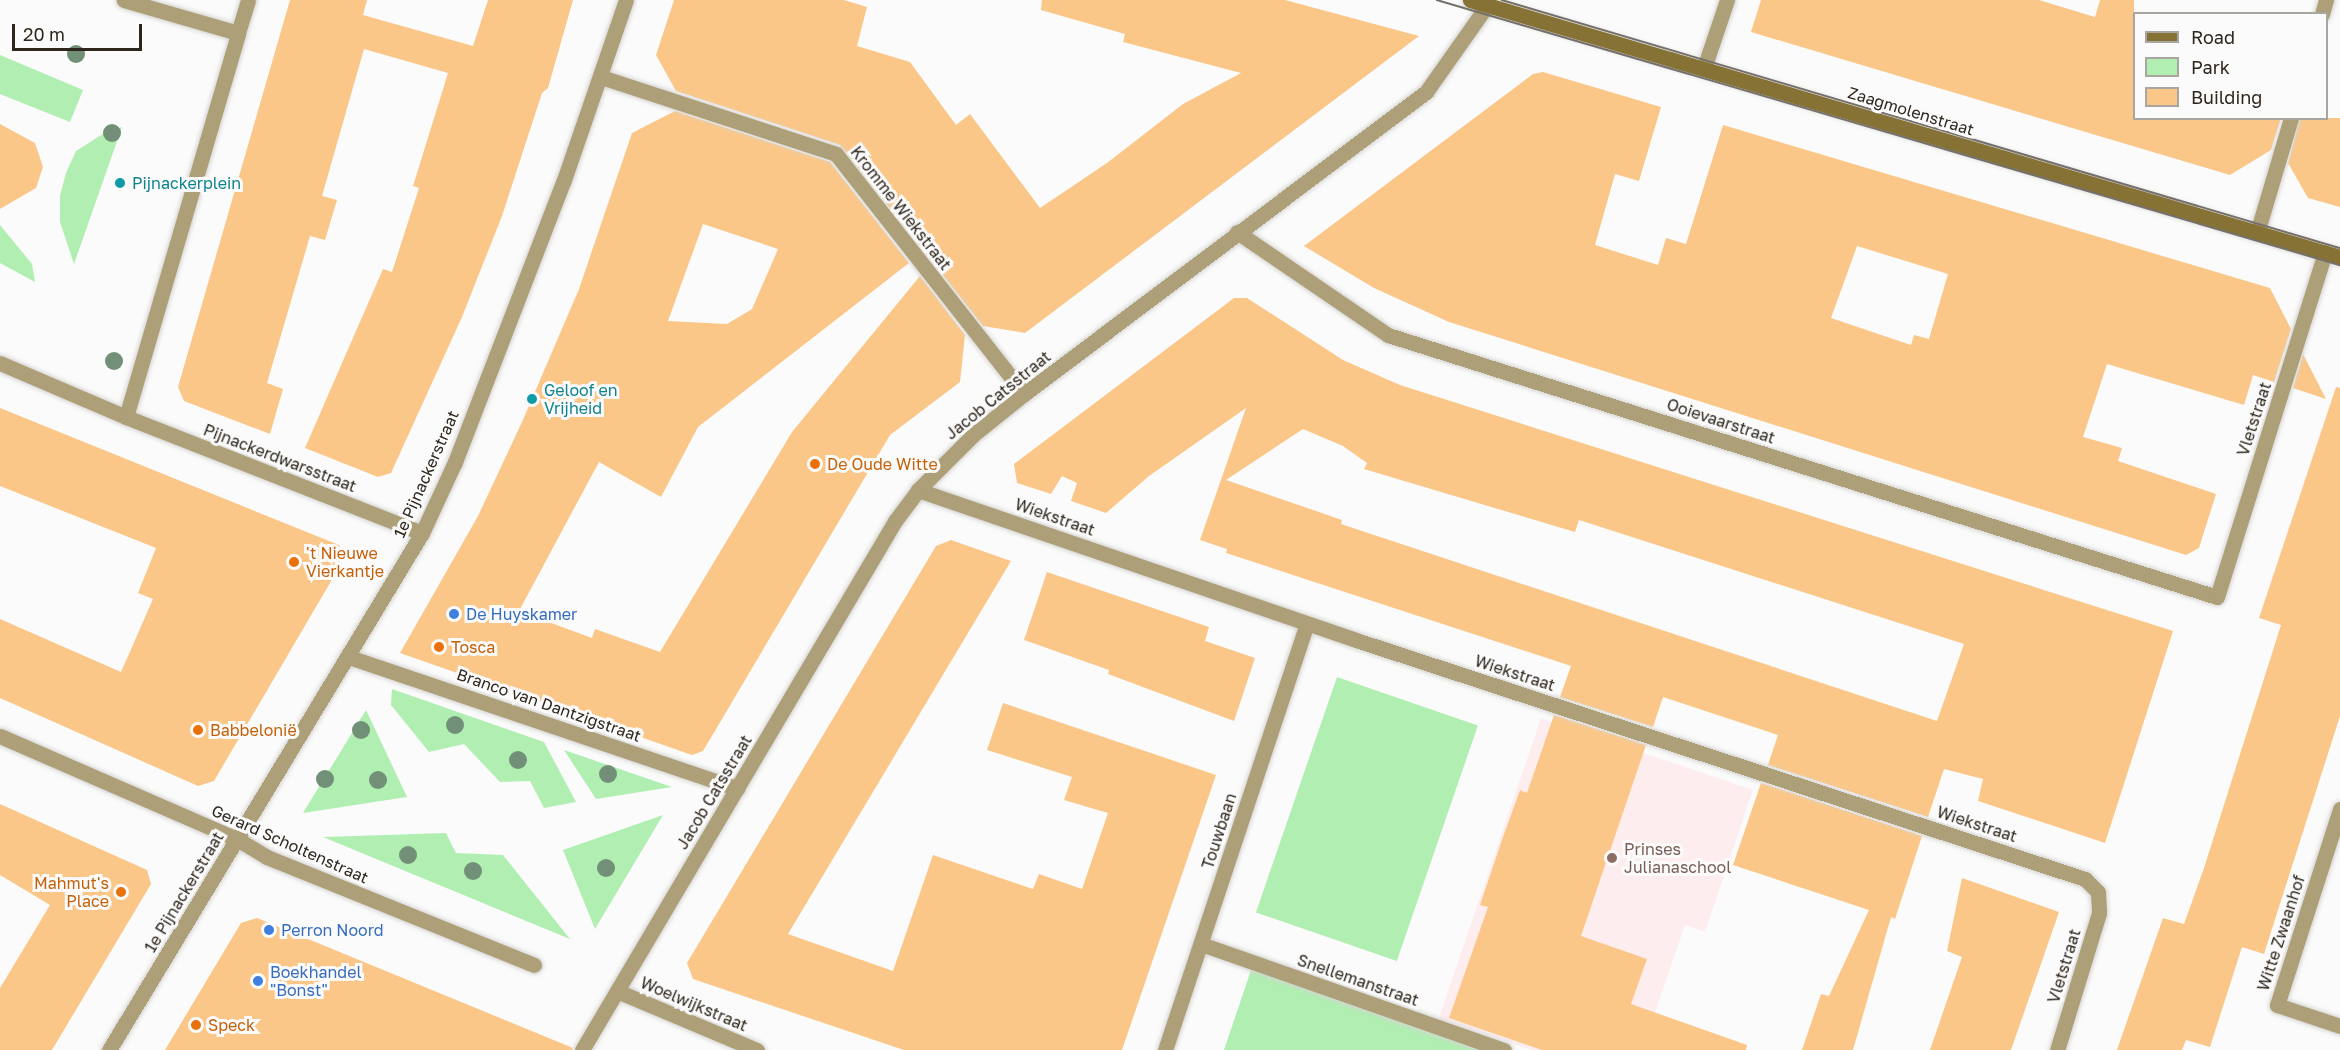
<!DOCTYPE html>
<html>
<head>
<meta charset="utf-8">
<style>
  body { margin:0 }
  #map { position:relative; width:2340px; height:1050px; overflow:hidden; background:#fbfbfb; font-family:"Golos Text",sans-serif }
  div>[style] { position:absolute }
  .education>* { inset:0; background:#feedee }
  .green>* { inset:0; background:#b1eeb2; transform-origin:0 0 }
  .building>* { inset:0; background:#fbc788 }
  .roads { filter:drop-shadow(0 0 2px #d6d5d3) drop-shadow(0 0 2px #d6d5d3) }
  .street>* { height:15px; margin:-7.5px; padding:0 7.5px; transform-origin:7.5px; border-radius:7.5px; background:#ad9f78 }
  .secondary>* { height:15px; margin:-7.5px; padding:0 7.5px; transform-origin:7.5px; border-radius:7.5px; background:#877235 }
  .tram>* { height:1.5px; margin:-0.75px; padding:0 0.75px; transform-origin:0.75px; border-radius:0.75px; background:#75706a }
  .trees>* { width:18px; height:18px; margin:-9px; border-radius:50%; background:#729077 }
  .dots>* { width:16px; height:16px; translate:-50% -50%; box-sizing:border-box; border:3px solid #fbfbfb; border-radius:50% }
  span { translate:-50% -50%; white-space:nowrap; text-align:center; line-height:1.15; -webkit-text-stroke:6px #fbfbfb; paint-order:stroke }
  .street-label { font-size:16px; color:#2e261d }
  .culture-label { font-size:16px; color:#0d838f }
  .left { translate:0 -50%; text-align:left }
  .food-label { font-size:16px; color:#c56008 }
  .right { translate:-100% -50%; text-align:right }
  .shop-label { font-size:16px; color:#366cbe }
  .education-label { font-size:16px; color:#785e54 }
  .legend { position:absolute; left:2133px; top:12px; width:195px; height:108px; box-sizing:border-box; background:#fbfbfb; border:2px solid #a9a6a2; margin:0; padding:8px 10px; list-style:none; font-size:18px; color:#2e261d }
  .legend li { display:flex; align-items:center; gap:12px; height:30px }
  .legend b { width:30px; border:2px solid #a9a6a2 }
  .scale { position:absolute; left:12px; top:24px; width:130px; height:27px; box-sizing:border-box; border:3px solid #2e261d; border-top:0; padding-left:8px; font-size:18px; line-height:21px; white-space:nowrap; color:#2e261d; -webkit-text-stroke:4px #fbfbfb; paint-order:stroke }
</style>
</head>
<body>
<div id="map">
  <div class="education">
    <div style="clip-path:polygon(1541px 718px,1753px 790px,1705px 932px,1685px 925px,1642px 1050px,1532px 1050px,1439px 1018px)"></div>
  </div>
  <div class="green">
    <div style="clip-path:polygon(0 55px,83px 90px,70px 122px,0 94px)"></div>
    <div style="clip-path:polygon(122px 127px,74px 264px,60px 222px,60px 196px,66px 173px,76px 151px,106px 132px)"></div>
    <div style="clip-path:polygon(0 225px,32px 264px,35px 282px,0 263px)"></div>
    <div style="left:1337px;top:677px;width:149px;height:249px;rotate:19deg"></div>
    <div style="clip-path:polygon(392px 689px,544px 742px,576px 802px,544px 808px,530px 781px,500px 782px,464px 744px,429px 752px,391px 705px)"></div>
    <div style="clip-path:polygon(366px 710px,407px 797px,303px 813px)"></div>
    <div style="clip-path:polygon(564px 750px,672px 787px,596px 799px)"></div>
    <div style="clip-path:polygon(663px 815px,595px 929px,563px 850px)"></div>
    <div style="clip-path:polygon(446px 833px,456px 853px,503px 855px,570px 939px,323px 837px)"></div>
    <div style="clip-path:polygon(1251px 970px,1482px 1050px,1224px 1050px)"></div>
  </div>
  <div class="building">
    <div style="clip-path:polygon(290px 0,367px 0,363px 15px,473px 46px,488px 0,573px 0,548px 88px,542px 93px,502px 216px,462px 317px,391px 473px,378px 477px,305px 448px,383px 269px,392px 272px,419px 188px,413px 186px,448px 73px,364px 49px,322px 196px,337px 200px,325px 240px,310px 236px,267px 383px,283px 389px,270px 434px,184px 401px,178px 387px)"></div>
    <div style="clip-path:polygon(674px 0,844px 0,867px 7px,857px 46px,910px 62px,956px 125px,970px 114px,1040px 208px,1107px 163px,1183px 104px,1241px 73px,1123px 42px,1125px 34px,1041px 10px,1042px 0,1285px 0,1419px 36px,1025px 333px,983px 326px,840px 145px,676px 91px,656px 55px)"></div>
    <div style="clip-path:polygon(1761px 0,2039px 0,2095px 17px,2100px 0,2134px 0,2134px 118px,2281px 118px,2271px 150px,2230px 175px,1751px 32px)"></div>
    <div style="clip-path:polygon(evenodd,1543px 72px,1661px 107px,1639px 181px,1615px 174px,1595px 245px,1658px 265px,1666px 238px,1686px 244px,1723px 125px,2270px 288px,2291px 329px,2274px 382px,2253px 375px,2244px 405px,2107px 364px,2083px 437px,2122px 448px,2118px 461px,2216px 494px,2199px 548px,2186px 555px,1449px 322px,1374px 288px,1304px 246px,1533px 74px,1543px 72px,1857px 246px,1948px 274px,1929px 339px,1914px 335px,1911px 345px,1831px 318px,1857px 246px)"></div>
    <div style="clip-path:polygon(evenodd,675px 111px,830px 162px,909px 263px,698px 427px,661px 497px,599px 462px,519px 611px,592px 638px,595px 629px,660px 652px,792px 432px,920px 276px,965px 335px,960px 382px,890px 435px,703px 751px,692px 755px,400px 653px,478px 516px,522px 422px,579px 289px,632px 133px,675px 111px,703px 224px,778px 249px,752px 309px,727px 324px,668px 321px,703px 224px)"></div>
    <div style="clip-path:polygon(2300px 118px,2340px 118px,2340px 207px,2308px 198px,2288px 163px)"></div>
    <div style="clip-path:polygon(0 124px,35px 143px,43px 167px,36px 188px,0 209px)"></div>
    <div style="clip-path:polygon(evenodd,1234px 298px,1247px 298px,1343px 360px,1400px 385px,2173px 631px,2105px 843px,1978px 801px,1983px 779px,1944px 769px,1928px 817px,1768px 765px,1778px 735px,1663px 697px,1653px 727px,1560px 697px,1571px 666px,1226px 553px,1227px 549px,1200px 540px,1246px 408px,1149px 476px,1106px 513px,1071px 501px,1077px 483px,1062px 476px,1051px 494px,1017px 483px,1014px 464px,1234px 298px,1303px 429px,1343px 446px,1367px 463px,1364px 469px,1575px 532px,1579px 520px,1964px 644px,1937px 721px,1341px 524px,1342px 520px,1226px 480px,1303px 429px)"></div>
    <div style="clip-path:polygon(2303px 354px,2326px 399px,2293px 388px)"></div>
    <div style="clip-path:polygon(2336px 387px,2340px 388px,2340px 716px,2264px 954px,2242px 947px,2210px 1047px,2186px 1040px,2182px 1050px,2117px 1050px,2163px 918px,2184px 924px,2204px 868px,2281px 625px,2259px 618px)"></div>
    <div style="clip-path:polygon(0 408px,339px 545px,344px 559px,214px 781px,198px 786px,0 698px,0 619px,121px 672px,153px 599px,138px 593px,156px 548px,0 486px)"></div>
    <div style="clip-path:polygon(951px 540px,1011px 561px,788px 934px,893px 971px,933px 855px,1033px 889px,1039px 874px,1082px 889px,1108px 813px,1064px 800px,1072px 777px,987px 750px,1003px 703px,1216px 775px,1122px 1050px,904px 1050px,693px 979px,687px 963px,936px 546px)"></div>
    <div style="clip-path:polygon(1047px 572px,1209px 627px,1205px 641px,1255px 658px,1234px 721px,1108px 674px,1109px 670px,1024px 640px)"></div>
    <div style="clip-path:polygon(1554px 715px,1646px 745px,1581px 936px,1647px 959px,1631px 1004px,1747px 1045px,1746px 1050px,1542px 1050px,1449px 1018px,1488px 907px,1480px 905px,1503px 837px,1520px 790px,1527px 793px)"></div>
    <div style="clip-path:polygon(1761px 783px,1922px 836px,1895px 919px,1891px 917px,1853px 1050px,1802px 1050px,1821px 994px,1829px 996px,1869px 910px,1733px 865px)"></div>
    <div style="clip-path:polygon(0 804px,147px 870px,151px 884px,52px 1050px,0 1050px,0 988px,50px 905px,0 875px)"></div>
    <div style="clip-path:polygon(1962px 878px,2059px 912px,2011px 1050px,1930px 1050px,1962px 957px,1947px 951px)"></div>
    <div style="clip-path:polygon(257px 918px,573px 1048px,572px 1050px,165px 1050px,241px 923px)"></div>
  </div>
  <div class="roads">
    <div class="street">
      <div style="left:2322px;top:14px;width:15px;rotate:-74deg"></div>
      <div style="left:238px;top:33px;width:34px;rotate:-73deg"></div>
      <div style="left:1704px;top:68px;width:72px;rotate:-71.3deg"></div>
      <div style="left:601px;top:77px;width:247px;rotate:18.1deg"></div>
      <div style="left:836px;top:154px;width:305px;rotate:51.9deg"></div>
      <div style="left:1237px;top:232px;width:183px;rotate:34.3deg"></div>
      <div style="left:1388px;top:335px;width:869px;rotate:17.54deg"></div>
      <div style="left:2217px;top:597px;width:361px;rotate:-72.6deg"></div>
      <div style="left:2257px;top:233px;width:120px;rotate:-73.5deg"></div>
      <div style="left:0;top:363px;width:137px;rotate:23.2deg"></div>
      <div style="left:126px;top:417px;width:400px;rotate:-73.7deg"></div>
      <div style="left:238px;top:33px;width:119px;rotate:-163.9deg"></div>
      <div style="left:126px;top:417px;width:318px;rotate:21.4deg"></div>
      <div style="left:918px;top:490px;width:463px;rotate:18.9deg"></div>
      <div style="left:1356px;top:640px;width:767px;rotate:18.15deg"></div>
      <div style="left:2085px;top:879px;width:18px;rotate:45deg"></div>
      <div style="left:2098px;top:892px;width:21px;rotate:87deg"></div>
      <div style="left:2099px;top:913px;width:143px;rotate:107deg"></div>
      <div style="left:349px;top:657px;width:410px;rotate:18.7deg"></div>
      <div style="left:0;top:736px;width:258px;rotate:23.5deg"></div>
      <div style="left:237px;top:839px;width:35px;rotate:31deg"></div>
      <div style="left:267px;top:857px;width:288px;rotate:22deg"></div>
      <div style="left:2340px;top:809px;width:206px;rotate:107.8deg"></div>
      <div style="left:2277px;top:1005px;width:66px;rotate:18.4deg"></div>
      <div style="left:1201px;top:944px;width:321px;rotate:19.3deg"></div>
      <div style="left:617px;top:991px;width:152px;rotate:22.9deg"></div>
      <div style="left:109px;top:1050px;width:604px;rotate:-58.81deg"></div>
      <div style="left:422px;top:533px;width:78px;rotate:-65.1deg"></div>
      <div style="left:455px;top:462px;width:302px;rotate:-68.9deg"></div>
      <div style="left:564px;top:180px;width:190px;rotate:-71deg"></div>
      <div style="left:582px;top:1050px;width:615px;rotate:-59.39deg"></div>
      <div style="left:895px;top:521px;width:39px;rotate:-53deg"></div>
      <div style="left:918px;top:490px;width:78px;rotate:-45deg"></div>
      <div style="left:973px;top:435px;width:65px;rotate:-38.8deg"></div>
      <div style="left:1024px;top:394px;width:503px;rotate:-36.92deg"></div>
      <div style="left:1426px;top:92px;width:108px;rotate:-54.8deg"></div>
      <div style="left:1165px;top:1050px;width:449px;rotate:-71.6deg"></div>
    </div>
    <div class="secondary">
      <div style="left:1470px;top:0;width:907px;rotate:16.46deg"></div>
    </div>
  </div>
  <div class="tram">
    <div style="left:1437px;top:0;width:941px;rotate:16.36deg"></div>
    <div style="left:1502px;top:0;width:874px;rotate:16.49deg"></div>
  </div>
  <div class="trees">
    <div style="left:76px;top:54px"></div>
    <div style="left:112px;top:133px"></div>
    <div style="left:114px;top:361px"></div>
    <div style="left:455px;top:725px"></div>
    <div style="left:361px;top:730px"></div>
    <div style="left:518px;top:760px"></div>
    <div style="left:608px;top:774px"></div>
    <div style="left:325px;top:779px"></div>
    <div style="left:378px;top:780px"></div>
    <div style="left:408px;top:855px"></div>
    <div style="left:606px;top:868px"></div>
    <div style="left:473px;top:871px"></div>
  </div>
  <div class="dots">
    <div style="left:120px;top:183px;background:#0f9aa8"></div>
    <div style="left:532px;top:399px;background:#0f9aa8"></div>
    <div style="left:815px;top:464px;background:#e8710a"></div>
    <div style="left:294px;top:562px;background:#e8710a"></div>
    <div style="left:454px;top:614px;background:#3f7fe0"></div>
    <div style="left:439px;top:647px;background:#e8710a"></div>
    <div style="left:198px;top:730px;background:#e8710a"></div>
    <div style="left:1612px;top:858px;background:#8d6e63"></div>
    <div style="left:121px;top:892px;background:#e8710a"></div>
    <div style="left:269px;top:930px;background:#3f7fe0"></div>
    <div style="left:258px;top:981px;background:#3f7fe0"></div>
    <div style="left:196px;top:1025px;background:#e8710a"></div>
  </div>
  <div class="street-label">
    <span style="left:1911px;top:111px;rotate:17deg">Zaagmolenstraat</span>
    <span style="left:901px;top:208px;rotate:52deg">Kromme Wiekstraat</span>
    <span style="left:998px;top:395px;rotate:-39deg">Jacob Catsstraat</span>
    <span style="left:2254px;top:419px;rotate:-72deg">Vletstraat</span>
    <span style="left:1721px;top:421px;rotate:18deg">Ooievaarstraat</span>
    <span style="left:280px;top:458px;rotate:21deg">Pijnackerdwarsstraat</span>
    <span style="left:426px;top:474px;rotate:-66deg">1e Pijnackerstraat</span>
    <span style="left:1055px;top:517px;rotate:19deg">Wiekstraat</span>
    <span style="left:1515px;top:673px;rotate:18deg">Wiekstraat</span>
    <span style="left:549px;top:705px;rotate:19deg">Branco van Dantzigstraat</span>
    <span style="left:714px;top:792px;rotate:-59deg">Jacob Catsstraat</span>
    <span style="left:1977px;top:824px;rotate:18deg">Wiekstraat</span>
    <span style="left:1219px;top:831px;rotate:-72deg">Touwbaan</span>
    <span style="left:290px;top:844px;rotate:24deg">Gerard Scholtenstraat</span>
    <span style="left:184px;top:892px;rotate:-59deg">1e Pijnackerstraat</span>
    <span style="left:2281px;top:933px;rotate:-72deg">Witte Zwaanhof</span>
    <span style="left:2064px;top:966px;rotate:-73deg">Vletstraat</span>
    <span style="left:1358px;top:980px;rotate:19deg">Snellemanstraat</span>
    <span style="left:694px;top:1004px;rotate:23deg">Woelwijkstraat</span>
  </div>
  <div class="culture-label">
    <span class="left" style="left:132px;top:183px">Pijnackerplein</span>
    <span class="left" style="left:544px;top:399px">Geloof en<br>Vrijheid</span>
  </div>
  <div class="food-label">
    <span class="left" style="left:827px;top:464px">De Oude Witte</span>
    <span class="left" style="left:306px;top:562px">'t Nieuwe<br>Vierkantje</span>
    <span class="left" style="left:451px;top:647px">Tosca</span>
    <span class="left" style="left:210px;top:730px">Babbelonië</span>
    <span class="right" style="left:109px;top:892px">Mahmut's<br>Place</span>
    <span class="left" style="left:208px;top:1025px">Speck</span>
  </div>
  <div class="shop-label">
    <span class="left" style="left:466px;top:614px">De Huyskamer</span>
    <span class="left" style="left:281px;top:930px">Perron Noord</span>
    <span class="left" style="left:270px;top:981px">Boekhandel<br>"Bonst"</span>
  </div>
  <div class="education-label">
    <span class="left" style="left:1624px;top:858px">Prinses<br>Julianaschool</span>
  </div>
  <ul class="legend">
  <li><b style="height:8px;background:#877235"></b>Road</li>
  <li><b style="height:16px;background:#b1eeb2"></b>Park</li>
  <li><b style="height:16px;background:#fbc788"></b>Building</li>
  </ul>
  <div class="scale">20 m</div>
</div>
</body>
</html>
